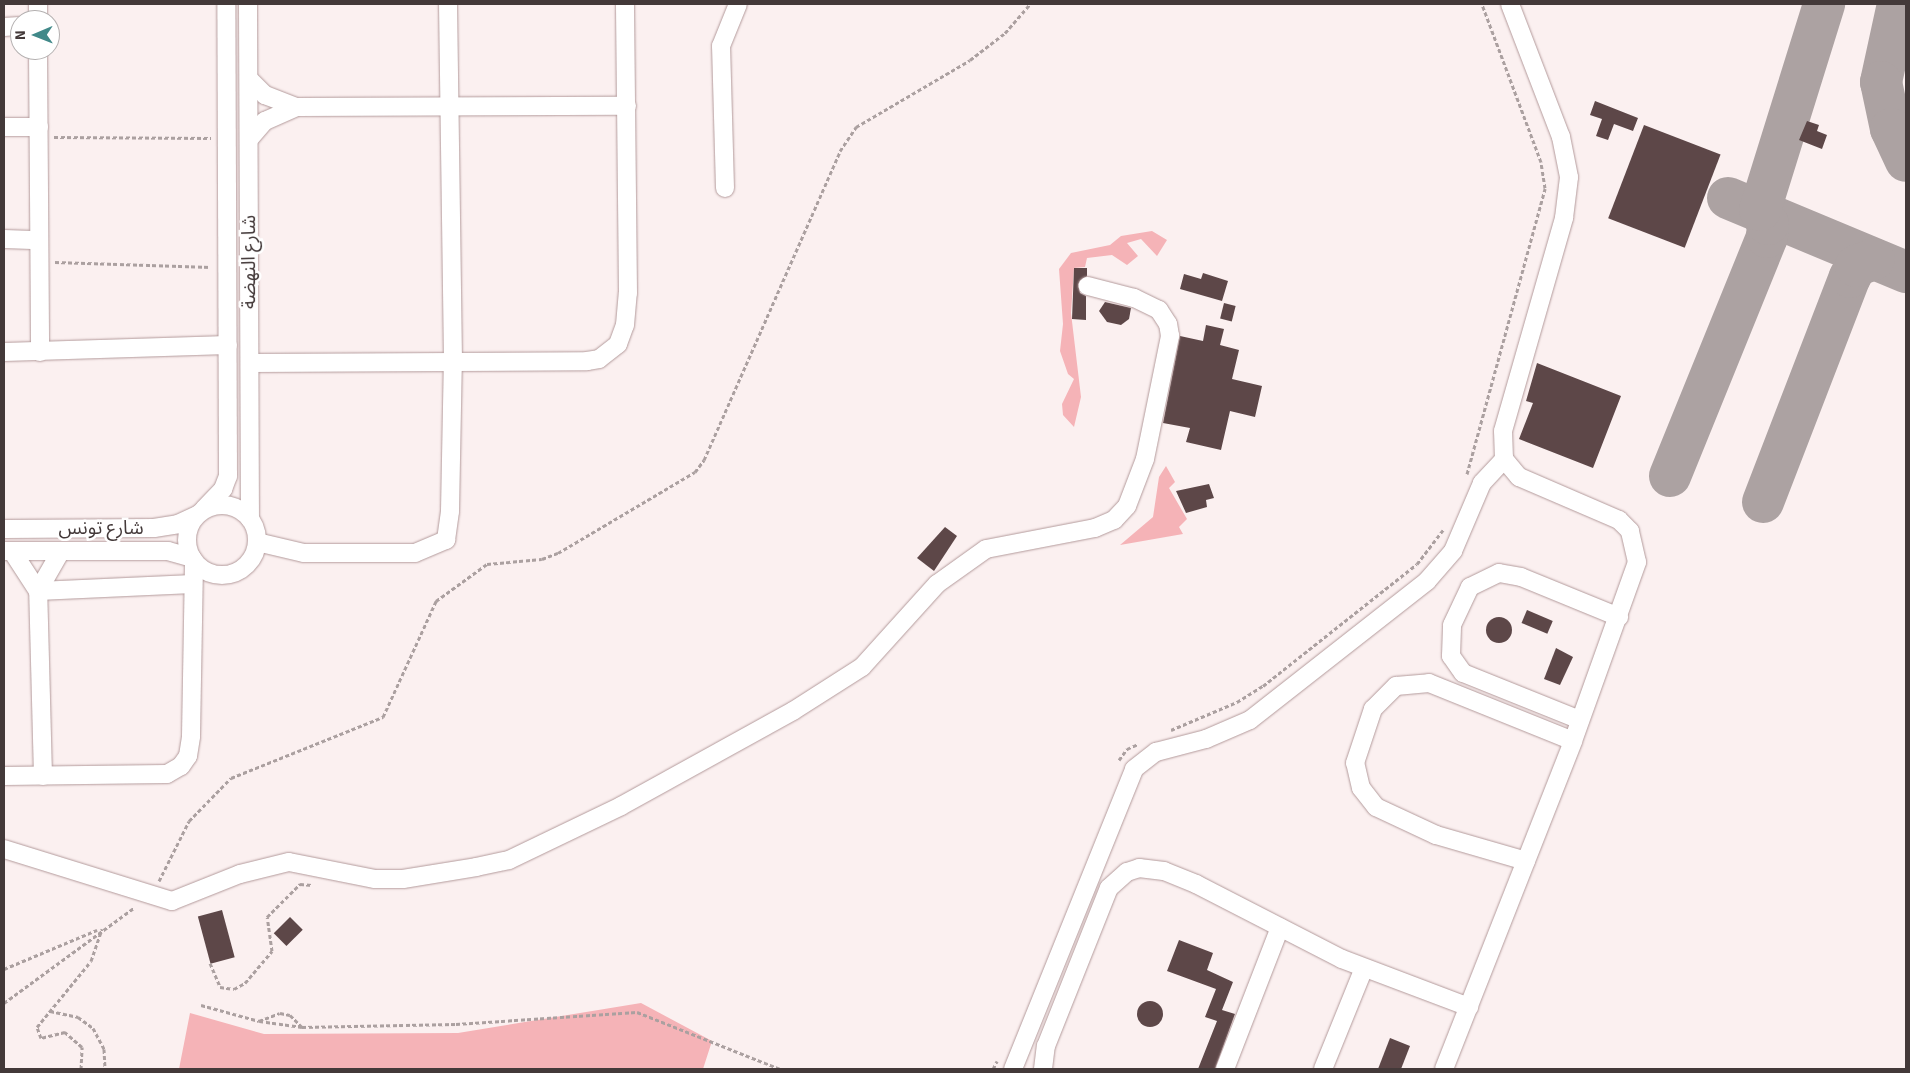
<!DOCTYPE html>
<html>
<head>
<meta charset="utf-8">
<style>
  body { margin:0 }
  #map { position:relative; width:1910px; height:1073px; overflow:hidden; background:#fbf0f0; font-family:Signika,"Noto Sans Arabic",sans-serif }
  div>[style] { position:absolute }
  .green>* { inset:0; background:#f5b3b7 }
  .taxiway>* { height:42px; margin:-21px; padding:0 21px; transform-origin:21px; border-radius:21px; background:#aca2a2 }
  .building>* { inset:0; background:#5d4748; transform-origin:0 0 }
  .round { border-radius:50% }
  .path>* { height:3px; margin-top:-1.5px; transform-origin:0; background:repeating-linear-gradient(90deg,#aba0a0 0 4px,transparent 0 6.5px) }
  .roads { filter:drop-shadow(0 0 1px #b39a9b) drop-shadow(0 0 1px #b39a9b) }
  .minor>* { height:18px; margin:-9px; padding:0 9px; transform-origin:9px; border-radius:9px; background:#fff }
  .minor>.ring { margin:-9px; padding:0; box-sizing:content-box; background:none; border:18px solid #fff; border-radius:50% }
  span { translate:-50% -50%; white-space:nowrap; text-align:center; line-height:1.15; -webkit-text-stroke:5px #fff; paint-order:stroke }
  .street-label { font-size:19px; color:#433939 }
  .frame { position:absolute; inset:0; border:5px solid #433939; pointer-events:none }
  .north { position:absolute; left:10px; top:10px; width:50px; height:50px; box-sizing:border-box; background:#fff; border:1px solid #b4b0b0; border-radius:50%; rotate:269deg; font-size:14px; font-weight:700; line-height:20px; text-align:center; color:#433939 }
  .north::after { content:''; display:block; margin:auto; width:18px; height:22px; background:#418989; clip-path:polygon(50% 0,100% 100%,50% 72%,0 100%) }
</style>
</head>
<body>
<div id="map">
  <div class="green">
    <div style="clip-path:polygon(1152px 231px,1167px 240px,1157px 256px,1141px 239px,1127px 243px,1138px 256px,1127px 265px,1112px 255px,1087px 258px,1085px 267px,1074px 268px,1071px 313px,1081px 397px,1074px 427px,1063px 415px,1062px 404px,1074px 379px,1068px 374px,1060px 351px,1063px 324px,1059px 269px,1071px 253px,1110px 245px,1121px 236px)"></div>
    <div style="clip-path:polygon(1166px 466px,1175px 482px,1169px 488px,1187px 519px,1179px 527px,1183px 534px,1120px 545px,1153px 517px,1159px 477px)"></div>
    <div style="clip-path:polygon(641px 1003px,712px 1041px,703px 1069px,179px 1069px,190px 1013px,264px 1034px,458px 1033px)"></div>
  </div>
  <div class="taxiway">
    <div style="left:1898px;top:4px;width:80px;rotate:102.3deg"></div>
    <div style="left:1881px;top:82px;width:48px;rotate:78deg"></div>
    <div style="left:1891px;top:129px;width:35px;rotate:65deg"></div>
    <div style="left:1728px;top:198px;width:193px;rotate:22.6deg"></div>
    <div style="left:1670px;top:476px;width:258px;rotate:-67.9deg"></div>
    <div style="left:1767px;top:237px;width:13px;rotate:-86deg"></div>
    <div style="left:1768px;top:224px;width:16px;rotate:-120deg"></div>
    <div style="left:1760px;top:210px;width:216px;rotate:-72.7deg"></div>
    <div style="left:1763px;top:502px;width:241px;rotate:-68.9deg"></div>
    <div style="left:1850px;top:277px;width:13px;rotate:-61deg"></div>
    <div style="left:1856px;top:266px;width:19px;rotate:-21deg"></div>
  </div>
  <div class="building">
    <div style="clip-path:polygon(1595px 101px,1638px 118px,1633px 131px,1614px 124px,1608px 140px,1596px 136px,1602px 119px,1590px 115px)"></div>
    <div style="clip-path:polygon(1807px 121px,1819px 125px,1817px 131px,1827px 135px,1822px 149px,1799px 140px)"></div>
    <div style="left:1644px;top:125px;width:82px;height:100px;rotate:21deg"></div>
    <div style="clip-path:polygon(1074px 268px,1087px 268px,1087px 276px,1078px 284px,1080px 293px,1086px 296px,1086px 320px,1072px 319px)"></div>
    <div style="clip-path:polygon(1203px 273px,1228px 281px,1222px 301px,1180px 289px,1184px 274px,1201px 279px)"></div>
    <div style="clip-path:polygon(1105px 302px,1131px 308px,1129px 319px,1121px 325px,1107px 322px,1099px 311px)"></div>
    <div style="left:1224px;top:303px;width:12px;height:16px;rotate:14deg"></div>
    <div style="clip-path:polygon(1206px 325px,1224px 329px,1220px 345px,1239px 350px,1232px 379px,1262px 386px,1255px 417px,1230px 411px,1221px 450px,1186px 442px,1190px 428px,1163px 423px,1180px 336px,1203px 341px)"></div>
    <div style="clip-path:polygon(1537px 363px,1621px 396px,1593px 468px,1519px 439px,1533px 403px,1526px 401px)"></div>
    <div style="clip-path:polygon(1209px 484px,1214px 498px,1206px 500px,1207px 507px,1186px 513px,1176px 491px)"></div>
    <div style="clip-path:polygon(945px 527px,957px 536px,934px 571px,917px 558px)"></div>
    <div style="left:1527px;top:610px;width:28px;height:14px;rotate:23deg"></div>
    <div class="round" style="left:1486px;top:617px;width:26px;height:26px"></div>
    <div style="clip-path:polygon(1556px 648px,1573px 657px,1560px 685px,1544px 679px)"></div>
    <div style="left:222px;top:910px;width:49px;height:25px;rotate:75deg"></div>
    <div style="left:290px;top:917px;width:18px;height:23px;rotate:45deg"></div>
    <div style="clip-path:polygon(1179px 940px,1213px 953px,1207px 970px,1233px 982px,1222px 1010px,1235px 1014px,1215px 1069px,1198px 1069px,1217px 1021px,1205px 1017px,1216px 989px,1167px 971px)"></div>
    <div class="round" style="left:1137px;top:1001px;width:26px;height:26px"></div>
    <div style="clip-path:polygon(1390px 1038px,1410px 1046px,1401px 1069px,1378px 1069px)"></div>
  </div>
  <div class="path">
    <div style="left:54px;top:137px;width:157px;rotate:0.4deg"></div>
    <div style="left:55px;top:262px;width:156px;rotate:1.8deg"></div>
    <div style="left:1467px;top:474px;width:296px;rotate:-74.7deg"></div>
    <div style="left:1545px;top:188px;width:26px;rotate:-99deg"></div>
    <div style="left:1541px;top:162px;width:169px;rotate:-110.5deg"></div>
    <div style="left:1171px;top:730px;width:72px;rotate:-23deg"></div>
    <div style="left:1237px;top:702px;width:31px;rotate:-32deg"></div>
    <div style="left:1263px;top:686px;width:196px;rotate:-38.4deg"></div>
    <div style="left:1417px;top:564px;width:43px;rotate:-52.6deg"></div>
    <div style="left:1119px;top:760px;width:14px;rotate:-54deg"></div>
    <div style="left:1127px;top:749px;width:12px;rotate:-24deg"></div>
    <div style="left:159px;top:881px;width:67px;rotate:-63.4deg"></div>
    <div style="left:189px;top:821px;width:60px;rotate:-45.7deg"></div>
    <div style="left:231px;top:778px;width:164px;rotate:-21.9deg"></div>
    <div style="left:383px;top:717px;width:128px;rotate:-65.4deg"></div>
    <div style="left:436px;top:601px;width:63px;rotate:-36deg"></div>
    <div style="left:487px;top:564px;width:55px;rotate:-5.2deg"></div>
    <div style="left:542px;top:559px;width:17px;rotate:-21deg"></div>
    <div style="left:558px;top:553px;width:159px;rotate:-30.6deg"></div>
    <div style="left:695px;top:472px;width:15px;rotate:-53deg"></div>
    <div style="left:704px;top:460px;width:338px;rotate:-66.2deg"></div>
    <div style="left:840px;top:151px;width:29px;rotate:-56deg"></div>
    <div style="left:856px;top:127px;width:132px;rotate:-30.4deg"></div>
    <div style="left:970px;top:60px;width:44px;rotate:-37.6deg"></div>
    <div style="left:1005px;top:33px;width:38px;rotate:-49deg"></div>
    <div style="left:210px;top:963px;width:26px;rotate:67deg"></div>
    <div style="left:220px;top:987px;width:14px;rotate:8deg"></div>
    <div style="left:234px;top:989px;width:13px;rotate:-29deg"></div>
    <div style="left:245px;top:983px;width:42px;rotate:-49.8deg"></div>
    <div style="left:272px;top:951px;width:34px;rotate:-98deg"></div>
    <div style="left:267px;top:917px;width:47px;rotate:-45deg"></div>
    <div style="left:300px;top:884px;width:12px;rotate:5deg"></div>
    <div style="left:4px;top:969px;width:101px;rotate:-22.8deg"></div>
    <div style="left:4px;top:1003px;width:162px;rotate:-36.2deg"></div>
    <div style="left:201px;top:1005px;width:60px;rotate:15.4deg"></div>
    <div style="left:259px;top:1021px;width:22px;rotate:-21deg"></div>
    <div style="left:280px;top:1013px;width:10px;rotate:11deg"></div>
    <div style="left:290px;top:1015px;width:17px;rotate:45deg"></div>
    <div style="left:302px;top:1027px;width:43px;rotate:-172.1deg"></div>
    <div style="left:50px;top:1011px;width:29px;rotate:12deg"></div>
    <div style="left:78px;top:1017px;width:19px;rotate:36deg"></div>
    <div style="left:93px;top:1028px;width:24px;rotate:62deg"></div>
    <div style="left:104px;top:1049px;width:20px;rotate:87deg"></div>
    <div style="left:302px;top:1027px;width:154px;rotate:-1.1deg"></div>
    <div style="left:456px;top:1024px;width:181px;rotate:-3.8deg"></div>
    <div style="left:637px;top:1012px;width:154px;rotate:21.7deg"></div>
    <div style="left:81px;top:1069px;width:22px;rotate:-87deg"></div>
    <div style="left:82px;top:1047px;width:23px;rotate:-139deg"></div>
    <div style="left:65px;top:1032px;width:25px;rotate:166deg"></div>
    <div style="left:41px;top:1038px;width:12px;rotate:-110deg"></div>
    <div style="left:37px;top:1027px;width:85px;rotate:-50.7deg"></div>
    <div style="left:91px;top:961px;width:34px;rotate:-71deg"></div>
    <div style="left:993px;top:1069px;width:9px;rotate:-63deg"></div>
  </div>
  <div class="roads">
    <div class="minor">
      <div style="left:38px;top:4px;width:16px;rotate:90deg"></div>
      <div style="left:248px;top:4px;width:515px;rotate:89.78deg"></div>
      <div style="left:4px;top:27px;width:16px;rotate:-4deg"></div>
      <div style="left:38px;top:50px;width:302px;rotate:89.6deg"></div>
      <div style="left:249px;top:79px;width:23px;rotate:45deg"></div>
      <div style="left:265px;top:95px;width:33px;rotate:21deg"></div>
      <div style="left:296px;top:107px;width:331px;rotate:-0.2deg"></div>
      <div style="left:4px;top:127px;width:35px"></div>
      <div style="left:250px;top:138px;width:23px;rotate:-49deg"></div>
      <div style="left:265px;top:121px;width:34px;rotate:-24deg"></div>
      <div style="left:725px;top:188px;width:142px;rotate:-91.6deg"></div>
      <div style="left:721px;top:46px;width:45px;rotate:-68deg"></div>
      <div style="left:4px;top:239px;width:35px;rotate:2deg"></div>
      <div style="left:4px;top:352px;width:224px;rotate:-1.8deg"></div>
      <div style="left:251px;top:363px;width:336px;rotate:-0.3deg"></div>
      <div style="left:587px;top:361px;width:12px;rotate:-9deg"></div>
      <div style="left:599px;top:359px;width:24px;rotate:-38deg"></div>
      <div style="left:618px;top:344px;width:20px;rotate:-70deg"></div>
      <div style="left:625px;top:325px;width:32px;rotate:-85deg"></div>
      <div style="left:628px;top:293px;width:289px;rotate:-90.6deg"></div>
      <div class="ring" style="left:187px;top:505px;width:52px;height:52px"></div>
      <div style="left:204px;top:509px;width:28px;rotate:-46deg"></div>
      <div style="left:223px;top:489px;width:14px;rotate:-69deg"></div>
      <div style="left:228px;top:476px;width:472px;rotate:-90.2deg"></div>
      <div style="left:4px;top:529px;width:150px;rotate:-0.4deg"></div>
      <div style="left:154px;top:528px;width:24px;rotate:-9deg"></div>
      <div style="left:178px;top:524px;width:21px;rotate:-25deg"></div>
      <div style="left:257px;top:542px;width:48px;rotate:13.2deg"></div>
      <div style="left:304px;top:553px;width:111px"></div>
      <div style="left:415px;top:553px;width:34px;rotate:-23deg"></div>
      <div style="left:446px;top:540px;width:29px;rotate:-82deg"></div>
      <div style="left:450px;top:511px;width:150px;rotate:-88.9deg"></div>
      <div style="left:453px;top:361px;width:357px;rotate:-90.8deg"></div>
      <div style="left:4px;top:551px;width:164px"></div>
      <div style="left:168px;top:551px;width:25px;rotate:16deg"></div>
      <div style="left:12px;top:551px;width:48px;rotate:57deg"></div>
      <div style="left:38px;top:591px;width:155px;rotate:-2.6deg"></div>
      <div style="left:1580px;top:720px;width:126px;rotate:-158.1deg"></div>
      <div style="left:1463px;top:673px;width:21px;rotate:-125deg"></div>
      <div style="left:1451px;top:656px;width:31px;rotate:-88deg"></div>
      <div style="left:1452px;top:625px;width:42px;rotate:-64.7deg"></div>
      <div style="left:1470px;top:587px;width:32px;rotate:-26deg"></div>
      <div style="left:1499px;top:573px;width:22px;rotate:10deg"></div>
      <div style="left:1521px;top:577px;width:106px;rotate:22.2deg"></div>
      <div style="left:4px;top:776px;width:163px;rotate:-0.7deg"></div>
      <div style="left:167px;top:774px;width:16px;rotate:-30deg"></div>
      <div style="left:181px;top:766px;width:12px;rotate:-55deg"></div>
      <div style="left:188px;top:756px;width:20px;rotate:-81deg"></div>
      <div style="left:191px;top:736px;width:175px;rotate:-89deg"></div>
      <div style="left:43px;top:776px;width:185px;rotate:-91.5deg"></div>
      <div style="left:38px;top:591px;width:46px;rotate:-60.1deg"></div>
      <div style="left:4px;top:849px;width:176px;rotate:17.2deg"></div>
      <div style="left:172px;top:901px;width:73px;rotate:-21.7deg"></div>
      <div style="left:240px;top:874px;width:50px;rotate:-13.8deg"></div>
      <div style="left:289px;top:862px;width:88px;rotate:11.2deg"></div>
      <div style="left:375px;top:879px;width:28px"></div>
      <div style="left:403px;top:879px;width:74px;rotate:-9.3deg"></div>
      <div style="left:476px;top:867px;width:34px;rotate:-12deg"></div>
      <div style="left:509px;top:860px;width:124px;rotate:-25.7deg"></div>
      <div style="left:621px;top:806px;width:196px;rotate:-28.9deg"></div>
      <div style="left:793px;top:711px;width:82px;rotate:-32.5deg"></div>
      <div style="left:862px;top:667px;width:112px;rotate:-47.9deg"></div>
      <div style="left:937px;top:584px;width:60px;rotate:-35.5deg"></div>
      <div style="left:986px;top:549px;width:111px;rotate:-10.9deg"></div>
      <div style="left:1095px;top:528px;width:21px;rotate:-23deg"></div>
      <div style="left:1114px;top:520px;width:19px;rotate:-47deg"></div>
      <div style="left:1127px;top:506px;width:50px;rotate:-69deg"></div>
      <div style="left:1145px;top:459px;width:126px;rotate:-78.5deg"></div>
      <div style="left:1170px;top:336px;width:12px;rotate:-99deg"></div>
      <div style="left:1168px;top:324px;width:17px;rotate:-123deg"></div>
      <div style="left:1159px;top:310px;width:28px;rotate:-154deg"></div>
      <div style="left:1134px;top:298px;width:48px;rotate:-165.4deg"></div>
      <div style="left:1526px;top:861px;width:94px;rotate:-163.9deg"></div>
      <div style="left:1436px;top:835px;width:66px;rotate:-155deg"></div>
      <div style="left:1376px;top:807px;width:24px;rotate:-128deg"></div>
      <div style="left:1361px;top:788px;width:26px;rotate:-103deg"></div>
      <div style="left:1355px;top:763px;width:57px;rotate:-71.6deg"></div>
      <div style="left:1373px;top:709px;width:33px;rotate:-45deg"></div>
      <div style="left:1396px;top:686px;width:33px;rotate:-5deg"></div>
      <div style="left:1429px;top:683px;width:155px;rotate:21.9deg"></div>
      <div style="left:1013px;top:1069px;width:323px;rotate:-68deg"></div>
      <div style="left:1134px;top:769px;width:28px;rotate:-38deg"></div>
      <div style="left:1156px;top:752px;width:52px;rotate:-14.6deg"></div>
      <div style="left:1206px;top:739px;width:48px;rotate:-23.4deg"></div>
      <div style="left:1250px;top:720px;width:225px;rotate:-38.1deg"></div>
      <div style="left:1427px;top:581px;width:40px;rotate:-49deg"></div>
      <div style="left:1453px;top:551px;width:74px;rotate:-66.9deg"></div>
      <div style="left:1482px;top:483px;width:33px;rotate:-47deg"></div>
      <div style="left:1043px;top:1069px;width:23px;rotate:-83deg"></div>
      <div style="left:1046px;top:1046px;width:170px;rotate:-68.3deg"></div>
      <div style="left:1109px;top:888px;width:24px;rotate:-42deg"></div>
      <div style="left:1127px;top:872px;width:13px;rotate:-18deg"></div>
      <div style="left:1139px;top:868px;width:25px;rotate:7deg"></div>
      <div style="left:1164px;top:871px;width:35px;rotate:22deg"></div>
      <div style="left:1196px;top:884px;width:164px;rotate:27.2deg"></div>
      <div style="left:1342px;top:959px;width:136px;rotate:20.7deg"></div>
      <div style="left:1225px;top:1069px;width:152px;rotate:-68.8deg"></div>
      <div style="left:1323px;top:1069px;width:109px;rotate:-67.9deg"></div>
      <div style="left:1444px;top:1069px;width:352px;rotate:-68.5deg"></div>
      <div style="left:1573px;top:741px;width:190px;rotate:-70.3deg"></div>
      <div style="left:1637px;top:562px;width:32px;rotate:-103deg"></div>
      <div style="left:1630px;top:531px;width:16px;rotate:-135deg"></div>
      <div style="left:1619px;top:520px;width:109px;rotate:-156.7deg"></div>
      <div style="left:1519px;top:477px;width:23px;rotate:-130deg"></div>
      <div style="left:1504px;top:459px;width:28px;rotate:-92deg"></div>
      <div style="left:1503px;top:431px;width:222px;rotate:-74deg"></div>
      <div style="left:1564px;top:218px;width:41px;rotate:-83deg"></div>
      <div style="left:1569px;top:177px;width:41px;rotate:-101.3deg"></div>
      <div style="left:1561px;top:137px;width:142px;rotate:-111deg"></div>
    </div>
  </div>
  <div class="street-label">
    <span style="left:250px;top:262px;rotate:-90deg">شارع النهضة</span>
    <span style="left:101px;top:529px">شارع تونس</span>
  </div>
  <div class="frame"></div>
  <div class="north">N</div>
</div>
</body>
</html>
